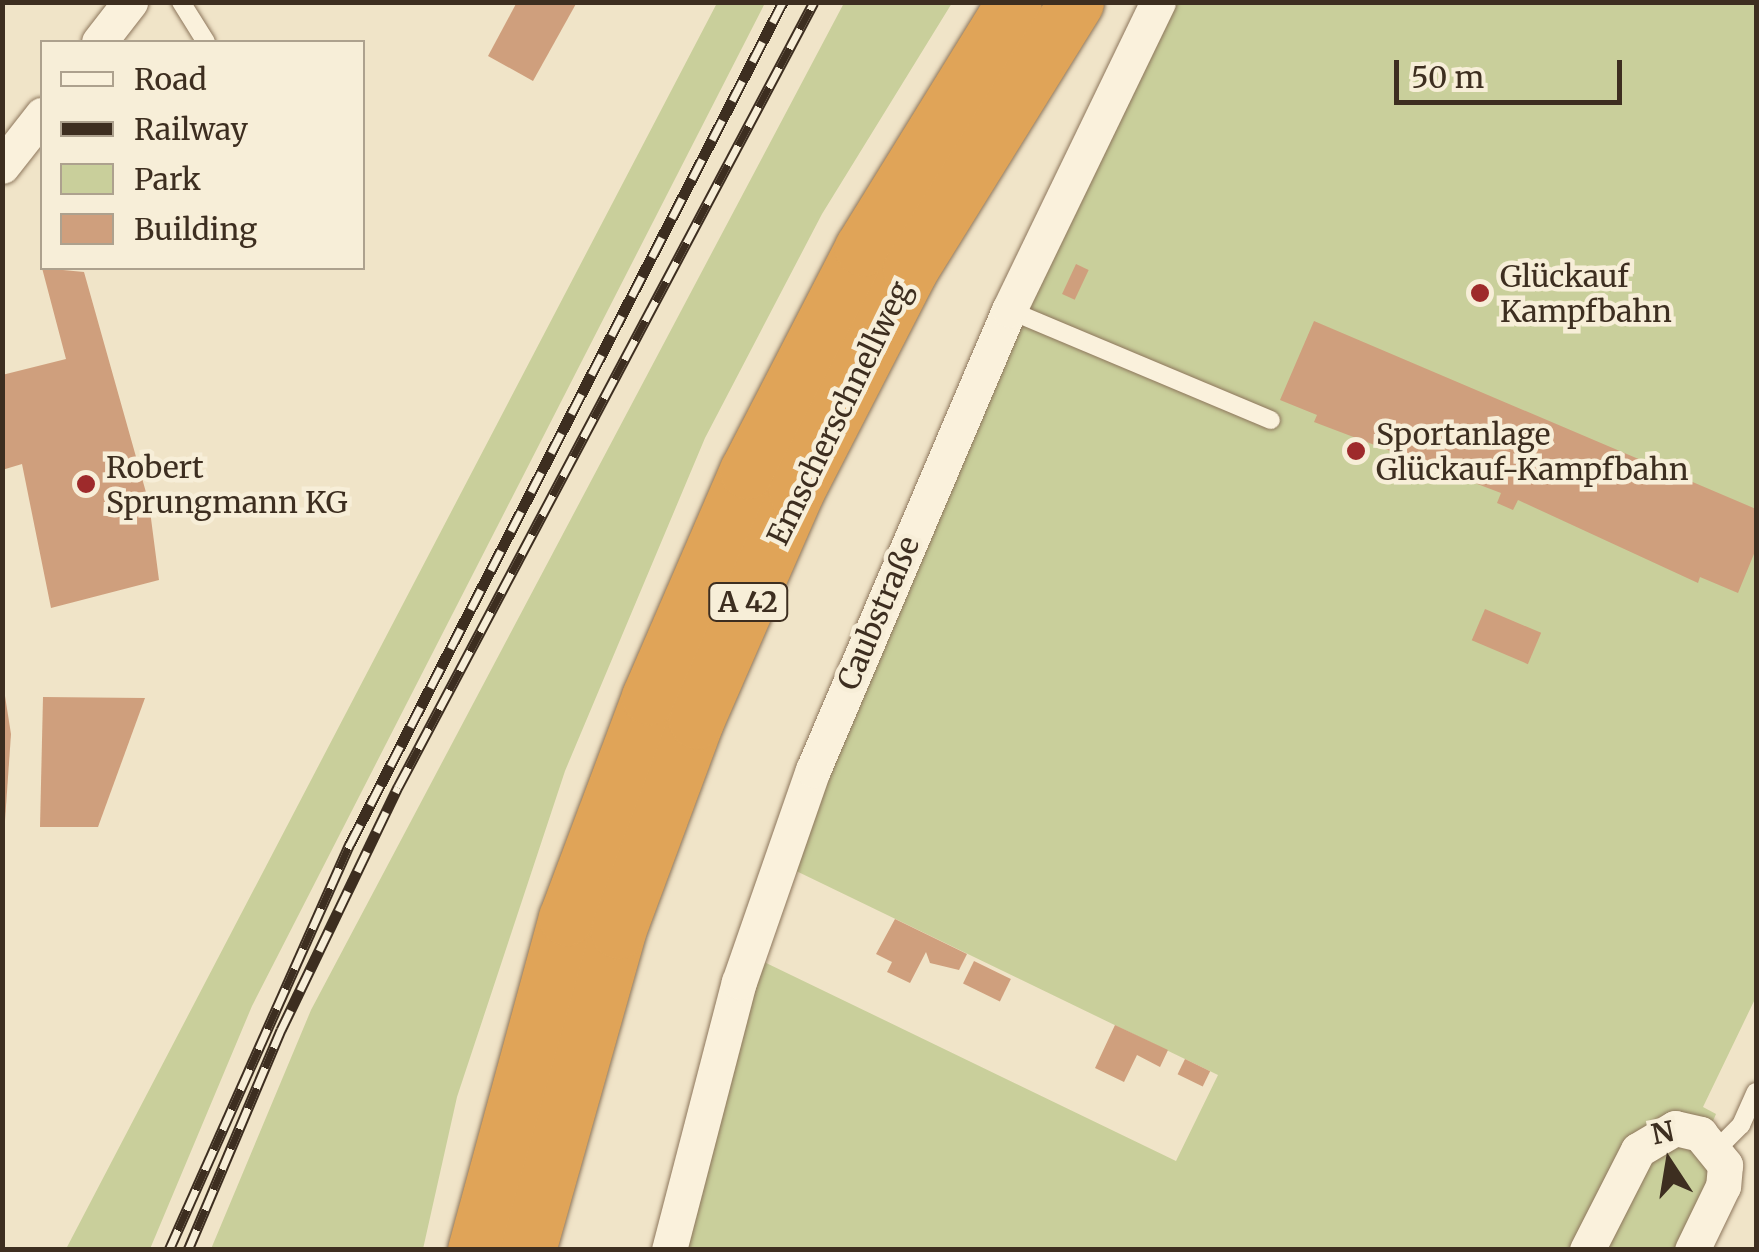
<!DOCTYPE html>
<html>
<head>
<meta charset="utf-8">
<style>
  body { margin:0 }
  #map { position:relative; width:1759px; height:1252px; overflow:hidden; background:#f0e4c8; font-family:Merriweather,serif }
  div>[style] { position:absolute }
  .green>* { inset:0; background:#c9cf9b }
  .building>* { inset:0; background:#cf9f7d; transform-origin:0 0 }
  .roads { filter:drop-shadow(0 0 2px #8d765c) drop-shadow(0 0 2px #8d765c) }
  .service>* { height:18px; margin:-9px; padding:0 9px; transform-origin:9px; border-radius:9px; background:#faf1dc }
  .minor>* { height:35px; margin:-17.5px; padding:0 17.5px; transform-origin:17.5px; border-radius:17.5px; background:#faf1dc }
  .motorway>* { height:55px; margin:-27.5px; padding:0 27.5px; transform-origin:27.5px; border-radius:27.5px; background:#e0a458 }
  .rail>* { height:11px; margin-top:-5.5px; transform-origin:0; background:repeating-linear-gradient(90deg,#f7eed8 0 22px,#3d2e20 0 44px); box-sizing:border-box; border-block:2px solid #3d2e20 }
  .dots>* { width:28px; height:28px; translate:-50% -50%; box-sizing:border-box; border:5px solid #f7eed8; border-radius:50% }
  span { translate:-50% -50%; white-space:nowrap; text-align:center; line-height:1.15; -webkit-text-stroke:9px #f7eed8; paint-order:stroke }
  .shield-label span { padding:2px 8px; background:#f7eed8; border:2px solid; border-radius:8px; -webkit-text-stroke-width:0 }
  .shield-label { font-size:28px; color:#3d2e20; font-weight:700 }
  .poi-label { font-size:30px; color:#3d2e20 }
  .left { translate:0 -50%; text-align:left }
  .street-label { font-size:30px; color:#3d2e20 }
  .frame { position:absolute; inset:0; border:5px solid #3d2e20; pointer-events:none }
  .legend { position:absolute; left:40px; top:40px; width:325px; height:230px; box-sizing:border-box; background:#f7eed8; border:2px solid #ada18e; margin:0; padding:12px 18px; list-style:none; font-size:30px; color:#3d2e20 }
  .legend li { display:flex; align-items:center; gap:20px; height:50px }
  .legend b { width:50px; border:2px solid #ada18e }
  .north { position:absolute; left:1619px; top:1112px; width:100px; height:100px; -webkit-text-stroke:8px #f7eed8; paint-order:stroke; rotate:348deg; font-size:28px; font-weight:700; line-height:40px; text-align:center; color:#3d2e20 }
  .north::after { content:''; display:block; margin:auto; width:35px; height:45px; background:#3d2e20; clip-path:polygon(50% 0,100% 100%,50% 72%,0 100%) }
  .scale { position:absolute; left:1394px; top:60px; width:228px; height:45px; box-sizing:border-box; border:5px solid #3d2e20; border-top:0; padding-left:12px; font-size:30px; line-height:35px; white-space:nowrap; color:#3d2e20; -webkit-text-stroke:8px #f7eed8; paint-order:stroke }
</style>
</head>
<body>
<div id="map">
  <div class="green">
    <div style="clip-path:polygon(717px 3px,765px 3px,252px 1006px,150px 1249px,66px 1249px)"></div>
    <div style="clip-path:polygon(844px 3px,952px 3px,822px 214px,705px 438px,565px 771px,457px 1097px,423px 1249px,211px 1249px,311px 1010px)"></div>
    <div style="clip-path:polygon(1170px 3px,1756px 3px,1756px 997px,1703px 1107px,1716px 1114px,1706px 1137px,1716px 1150px,1691px 1249px,684px 1250px,760px 960px,1176px 1161px,1218px 1075px,790px 868px,891px 597px)"></div>
  </div>
  <div class="building">
    <div style="clip-path:polygon(517px 2px,577px 2px,533px 81px,488px 56px)"></div>
    <div style="left:1076px;top:264px;width:14px;height:33px;rotate:25deg"></div>
    <div style="clip-path:polygon(42px 268px,84px 272px,149px 503px,159px 580px,51px 608px,22px 464px,2px 470px,2px 375px,66px 359px)"></div>
    <div style="clip-path:polygon(1314px 321px,1756px 509px,1756px 549px,1738px 593px,1700px 577px,1698px 583px,1518px 500px,1513px 510px,1497px 503px,1501px 493px,1314px 422px,1317px 415px,1280px 400px)"></div>
    <div style="left:1485px;top:609px;width:61px;height:34px;rotate:23deg"></div>
    <div style="clip-path:polygon(5px 696px,11px 734px,2px 864px,2px 697px)"></div>
    <div style="clip-path:polygon(43px 697px,145px 698px,98px 827px,40px 827px)"></div>
    <div style="clip-path:polygon(895px 919px,967px 954px,959px 970px,930px 963px,926px 952px,910px 983px,887px 972px,892px 962px,876px 954px)"></div>
    <div style="left:974px;top:961px;width:41px;height:25px;rotate:26deg"></div>
    <div style="clip-path:polygon(1115px 1025px,1168px 1050px,1160px 1067px,1137px 1055px,1124px 1082px,1095px 1068px)"></div>
    <div style="left:1185px;top:1059px;width:28px;height:17px;rotate:26deg"></div>
  </div>
  <div class="roads">
    <div class="service">
      <div style="left:181px;top:2px;width:47px;rotate:58deg"></div>
      <div style="left:1009px;top:310px;width:284px;rotate:22.8deg"></div>
      <div style="left:1717px;top:1149px;width:34px;rotate:-45deg"></div>
      <div style="left:1741px;top:1125px;width:36px;rotate:-66deg"></div>
    </div>
    <div class="minor">
      <div style="left:99px;top:42px;width:51px;rotate:-52.2deg"></div>
      <div style="left:2px;top:166px;width:65px;rotate:-51.9deg"></div>
      <div style="left:669px;top:1250px;width:277px;rotate:-75.4deg"></div>
      <div style="left:739px;top:982px;width:225px;rotate:-70.8deg"></div>
      <div style="left:813px;top:770px;width:500px;rotate:-66.92deg"></div>
      <div style="left:1009px;top:310px;width:342px;rotate:-64.2deg"></div>
      <div style="left:1587px;top:1250px;width:112px;rotate:-63deg"></div>
      <div style="left:1638px;top:1150px;width:43px;rotate:-30.7deg"></div>
      <div style="left:1675px;top:1128px;width:26px;rotate:13deg"></div>
      <div style="left:1700px;top:1134px;width:40px;rotate:51deg"></div>
      <div style="left:1725px;top:1165px;width:21px;rotate:95deg"></div>
      <div style="left:1723px;top:1186px;width:71px;rotate:115.8deg"></div>
    </div>
    <div class="motorway">
      <div style="left:475px;top:1250px;width:344px;rotate:-74.7deg"></div>
      <div style="left:566px;top:918px;width:236px;rotate:-69.4deg"></div>
      <div style="left:649px;top:697px;width:246px;rotate:-66.6deg"></div>
      <div style="left:747px;top:471px;width:251px;rotate:-62.7deg"></div>
      <div style="left:862px;top:248px;width:289px;rotate:-58.3deg"></div>
      <div style="left:528px;top:1250px;width:331px;rotate:-74.2deg"></div>
      <div style="left:618px;top:931px;width:224px;rotate:-69.6deg"></div>
      <div style="left:696px;top:721px;width:250px;rotate:-66.4deg"></div>
      <div style="left:796px;top:492px;width:250px;rotate:-62.8deg"></div>
      <div style="left:910px;top:270px;width:315px;rotate:-58.2deg"></div>
    </div>
  </div>
  <div class="rail">
    <div style="left:169px;top:1250px;width:445px;rotate:-66deg"></div>
    <div style="left:350px;top:844px;width:947px;rotate:-62.79deg"></div>
    <div style="left:188px;top:1250px;width:239px;rotate:-67.1deg"></div>
    <div style="left:281px;top:1030px;width:270px;rotate:-64.3deg"></div>
    <div style="left:398px;top:787px;width:888px;rotate:-62.08deg"></div>
  </div>
  <div class="dots">
    <div style="left:1480px;top:293px;background:#9e2a2b"></div>
    <div style="left:1356px;top:451px;background:#9e2a2b"></div>
    <div style="left:86px;top:484px;background:#9e2a2b"></div>
  </div>
  <div class="shield-label">
    <span style="left:748px;top:602px">A 42</span>
  </div>
  <div class="poi-label">
    <span class="left" style="left:1500px;top:293px">Glückauf<br>Kampfbahn</span>
    <span class="left" style="left:1376px;top:451px">Sportanlage<br>Glückauf-Kampfbahn</span>
    <span class="left" style="left:106px;top:484px">Robert<br>Sprungmann KG</span>
  </div>
  <div class="street-label">
    <span style="left:839px;top:413px;rotate:-64deg">Emscherschnellweg</span>
    <span style="left:878px;top:613px;rotate:-67deg">Caubstraße</span>
  </div>
  <div class="frame"></div>
  <ul class="legend">
  <li><b style="height:12px;background:#faf1dc"></b>Road</li>
  <li><b style="height:12px;background:#3d2e20"></b>Railway</li>
  <li><b style="height:28px;background:#c9cf9b"></b>Park</li>
  <li><b style="height:28px;background:#cf9f7d"></b>Building</li>
  </ul>
  <div class="north">N</div>
  <div class="scale">50 m</div>
</div>
</body>
</html>
